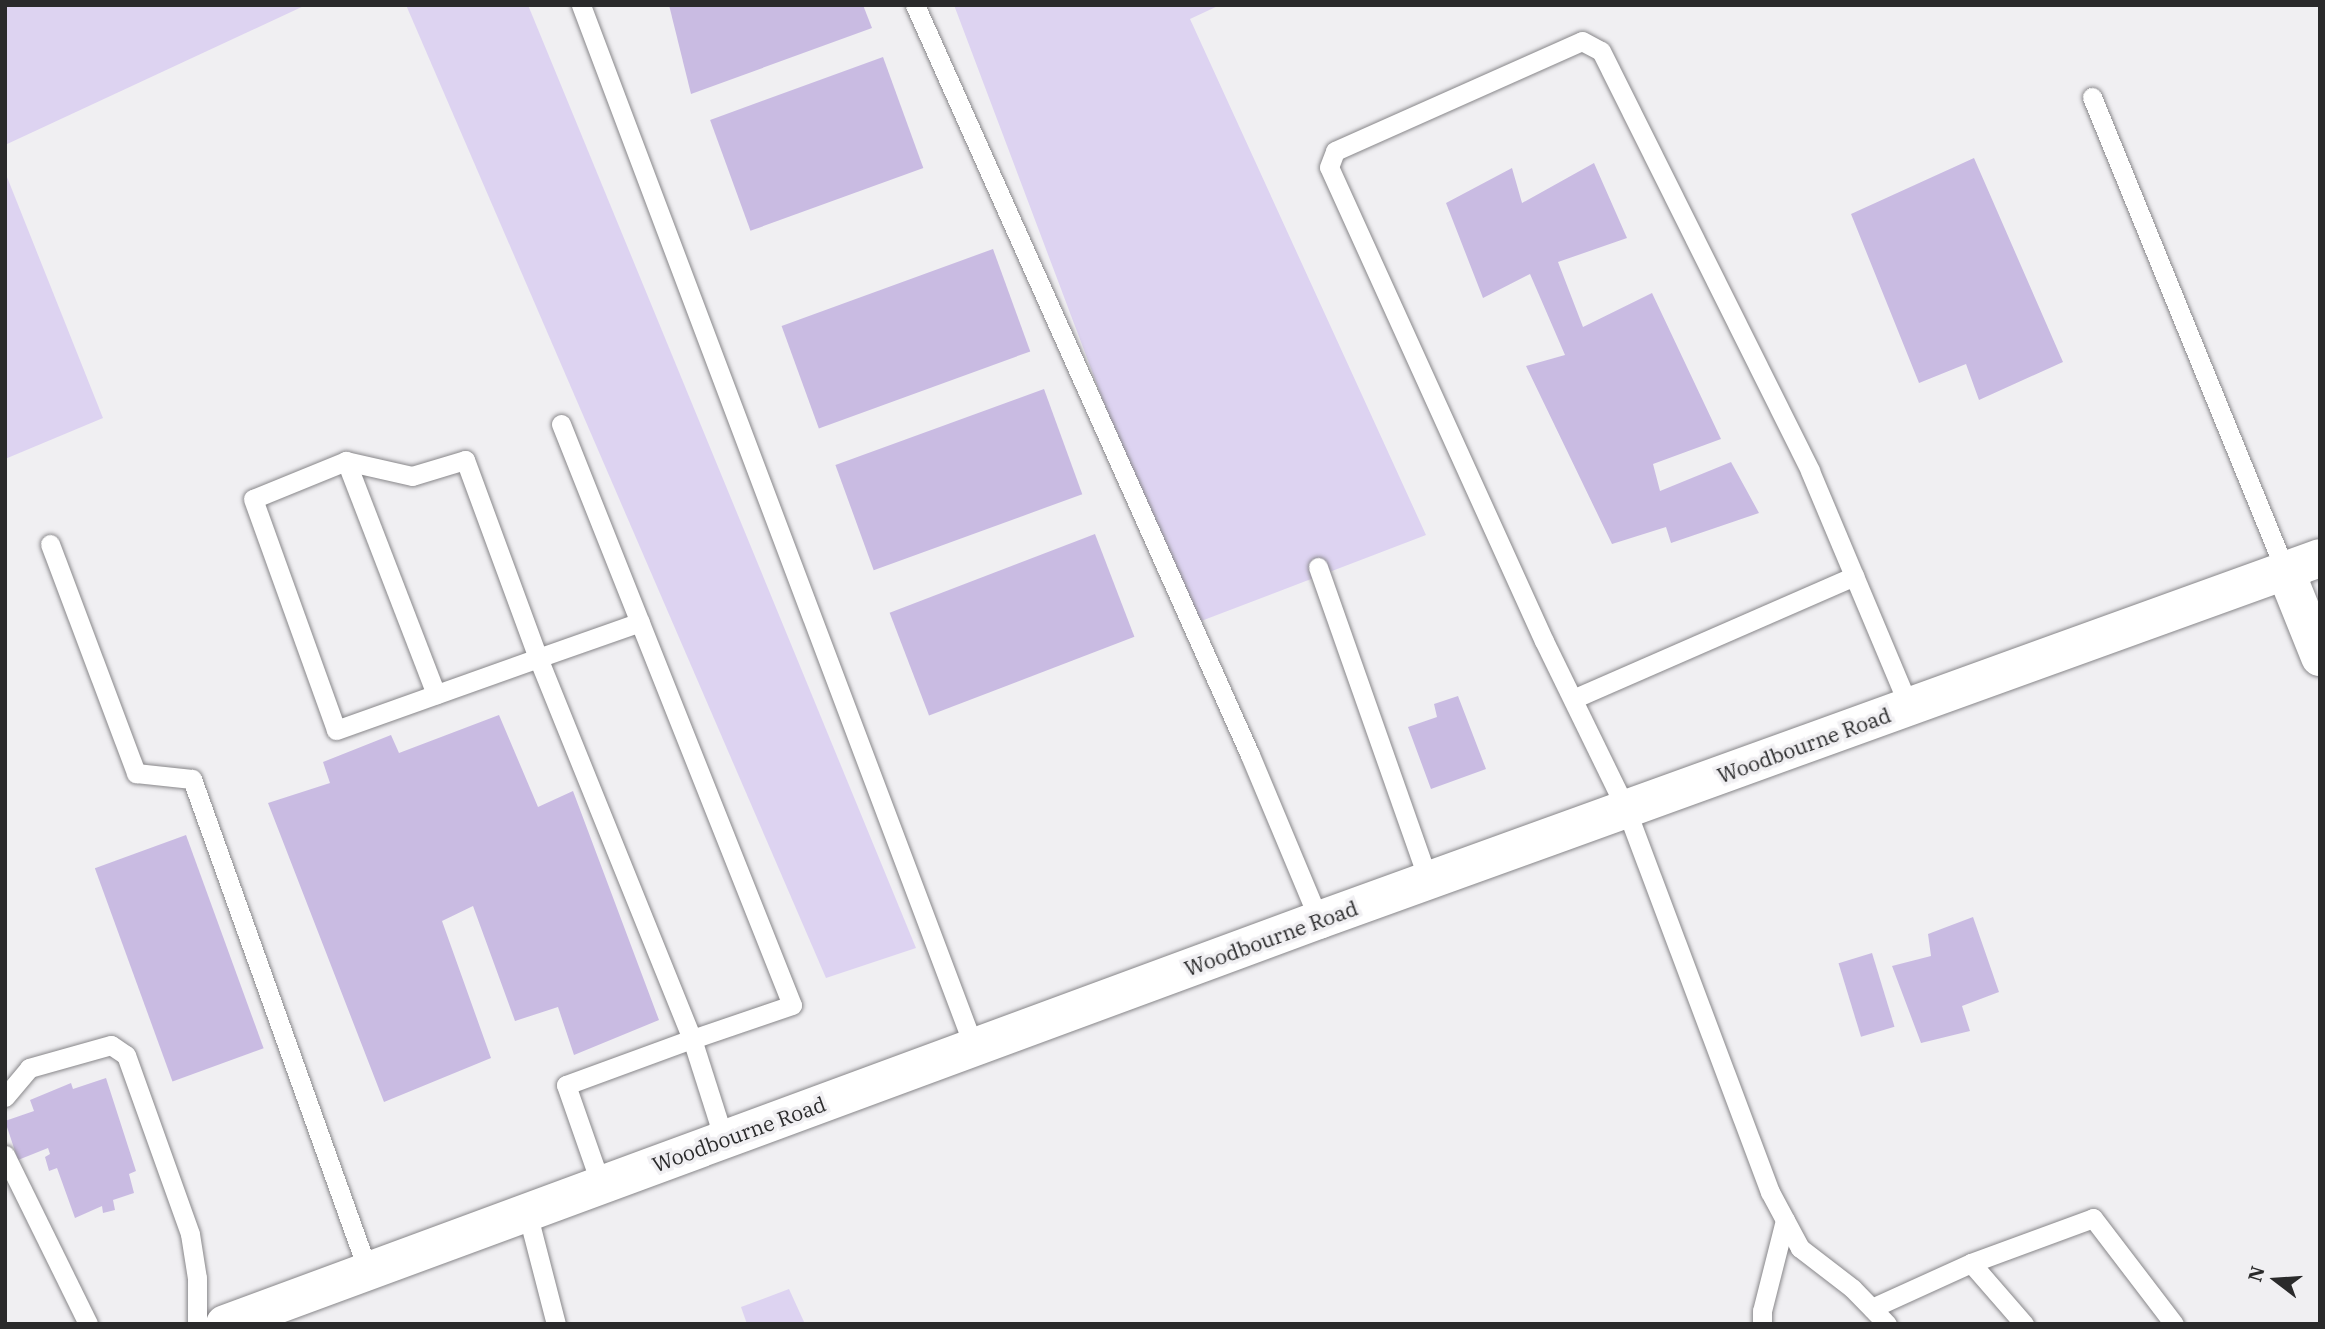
<!DOCTYPE html>
<html>
<head>
<meta charset="utf-8">
<style>
  body { margin:0 }
  #map { position:relative; width:2325px; height:1329px; overflow:hidden; background:#f0eff2; font-family:"IBM Plex Serif",serif }
  div>[style] { position:absolute }
  .green>* { inset:0; background:#ddd3f1 }
  .building>* { inset:0; background:#c9bbe2; transform-origin:0 0 }
  .roads { filter:drop-shadow(0 0 2px #88878a) drop-shadow(0 0 2px #88878a) }
  .service>* { height:19px; margin:-9.5px; padding:0 9.5px; transform-origin:9.5px; border-radius:9.5px; background:#fff }
  .minor>* { height:38px; margin:-19px; padding:0 19px; transform-origin:19px; border-radius:19px; background:#fff }
  .secondary>* { height:38px; margin:-19px; padding:0 19px; transform-origin:19px; border-radius:19px; background:#fff }
  span { translate:-50% -50%; white-space:nowrap; text-align:center; line-height:1.15; -webkit-text-stroke:7px #f0eff2; paint-order:stroke }
  .street-label { font-size:21px; color:#2a2a2b }
  .frame { position:absolute; inset:0; border:7px solid #2a2a2b; pointer-events:none }
  .north { position:absolute; left:2241px; top:1245px; width:70px; height:70px; -webkit-text-stroke:5px #f0eff2; paint-order:stroke; rotate:287deg; font-size:19px; font-weight:700; line-height:28px; text-align:center; color:#2a2a2b }
  .north::after { content:''; display:block; margin:auto; width:24px; height:32px; background:#2a2a2b; clip-path:polygon(50% 0,100% 100%,50% 72%,0 100%) }
</style>
</head>
<body>
<div id="map">
  <div class="green">
    <div style="clip-path:polygon(5px 5px,306px 5px,5px 145px)"></div>
    <div style="clip-path:polygon(406px 5px,528px 5px,916px 948px,826px 978px)"></div>
    <div style="clip-path:polygon(954px 5px,1220px 5px,1190px 19px,1426px 535px,1188px 626px)"></div>
    <div style="clip-path:polygon(5px 172px,103px 418px,5px 459px)"></div>
    <div style="clip-path:polygon(789px 1289px,805px 1324px,747px 1324px,741px 1307px)"></div>
  </div>
  <div class="building">
    <div style="clip-path:polygon(669px 5px,863px 5px,872px 28px,691px 94px)"></div>
    <div style="left:883px;top:57px;width:118px;height:184px;rotate:70deg"></div>
    <div style="clip-path:polygon(1974px 158px,2063px 362px,1979px 400px,1966px 364px,1919px 383px,1851px 214px)"></div>
    <div style="clip-path:polygon(1594px 163px,1627px 238px,1558px 262px,1583px 327px,1652px 293px,1721px 439px,1653px 464px,1660px 491px,1731px 462px,1759px 513px,1671px 543px,1666px 527px,1612px 544px,1526px 366px,1565px 355px,1530px 274px,1483px 298px,1446px 203px,1512px 168px,1522px 203px)"></div>
    <div style="left:993px;top:249px;width:109px;height:225px;rotate:70deg"></div>
    <div style="left:1044px;top:389px;width:112px;height:222px;rotate:70deg"></div>
    <div style="left:1095px;top:534px;width:110px;height:220px;rotate:69deg"></div>
    <div style="clip-path:polygon(1458px 696px,1486px 769px,1431px 789px,1408px 727px,1437px 717px,1434px 704px)"></div>
    <div style="clip-path:polygon(499px 715px,538px 807px,573px 791px,659px 1020px,574px 1055px,558px 1007px,515px 1021px,473px 906px,442px 921px,491px 1058px,384px 1102px,268px 803px,330px 783px,323px 762px,391px 735px,399px 753px)"></div>
    <div style="left:186px;top:835px;width:227px;height:97px;rotate:70deg"></div>
    <div style="clip-path:polygon(1973px 917px,1999px 992px,1962px 1006px,1970px 1031px,1921px 1043px,1892px 966px,1931px 956px,1928px 934px)"></div>
    <div style="left:1872px;top:953px;width:77px;height:35px;rotate:73deg"></div>
    <div style="clip-path:polygon(106px 1078px,136px 1171px,129px 1174px,134px 1193px,113px 1200px,115px 1210px,103px 1213px,102px 1206px,75px 1218px,57px 1168px,49px 1171px,45px 1157px,50px 1154px,48px 1148px,18px 1160px,5px 1121px,34px 1111px,30px 1100px,71px 1083px,73px 1089px)"></div>
  </div>
  <div class="roads">
    <div class="service">
      <div style="left:581px;top:5px;width:1114px;rotate:69.34deg"></div>
      <div style="left:915px;top:5px;width:821px;rotate:65.93deg"></div>
      <div style="left:1250px;top:755px;width:179px;rotate:67.3deg"></div>
      <div style="left:2092px;top:97px;width:511px;rotate:67.8deg"></div>
      <div style="left:561px;top:424px;width:625px;rotate:68.32deg"></div>
      <div style="left:792px;top:1005px;width:106px;rotate:161.2deg"></div>
      <div style="left:692px;top:1039px;width:105px;rotate:72.3deg"></div>
      <div style="left:346px;top:461px;width:250px;rotate:68.9deg"></div>
      <div style="left:50px;top:544px;width:245px;rotate:69.4deg"></div>
      <div style="left:136px;top:773px;width:56px;rotate:6.1deg"></div>
      <div style="left:192px;top:779px;width:523px;rotate:70.32deg"></div>
      <div style="left:1318px;top:567px;width:332px;rotate:70.6deg"></div>
      <div style="left:1573px;top:699px;width:307px;rotate:-23.6deg"></div>
      <div style="left:5px;top:1097px;width:38px;rotate:-50deg"></div>
      <div style="left:29px;top:1068px;width:85px;rotate:-15.7deg"></div>
      <div style="left:111px;top:1045px;width:18px;rotate:34deg"></div>
      <div style="left:126px;top:1055px;width:190px;rotate:70.3deg"></div>
      <div style="left:190px;top:1234px;width:45px;rotate:81deg"></div>
      <div style="left:197px;top:1278px;width:46px;rotate:90deg"></div>
      <div style="left:5px;top:1155px;width:188px;rotate:63.8deg"></div>
      <div style="left:601px;top:1185px;width:106px;rotate:-109.3deg"></div>
      <div style="left:566px;top:1085px;width:134px;rotate:-20.1deg"></div>
      <div style="left:692px;top:1039px;width:411px;rotate:-112deg"></div>
      <div style="left:538px;top:658px;width:211px;rotate:-110.2deg"></div>
      <div style="left:465px;top:460px;width:55px;rotate:163.2deg"></div>
      <div style="left:412px;top:476px;width:68px;rotate:-167.2deg"></div>
      <div style="left:346px;top:461px;width:100px;rotate:157.8deg"></div>
      <div style="left:253px;top:499px;width:245px;rotate:70.2deg"></div>
      <div style="left:336px;top:730px;width:214px;rotate:-19.6deg"></div>
      <div style="left:538px;top:658px;width:108px;rotate:-19.4deg"></div>
      <div style="left:527px;top:1212px;width:116px;rotate:75.5deg"></div>
      <div style="left:1971px;top:1263px;width:130px;rotate:-20.2deg"></div>
      <div style="left:2093px;top:1218px;width:133px;rotate:52.6deg"></div>
      <div style="left:1872px;top:1308px;width:109px;rotate:-24.4deg"></div>
      <div style="left:1971px;top:1263px;width:81px;rotate:49deg"></div>
      <div style="left:1762px;top:1324px;width:13px;rotate:-90deg"></div>
      <div style="left:1762px;top:1311px;width:94px;rotate:-75.8deg"></div>
      <div style="left:1887px;top:1324px;width:50px;rotate:-134.2deg"></div>
      <div style="left:1852px;top:1288px;width:66px;rotate:-142.4deg"></div>
      <div style="left:1800px;top:1248px;width:64px;rotate:-118.2deg"></div>
      <div style="left:1770px;top:1192px;width:409px;rotate:-110.6deg"></div>
      <div style="left:1626px;top:809px;width:187px;rotate:-116deg"></div>
      <div style="left:1544px;top:641px;width:520px;rotate:-114.4deg"></div>
      <div style="left:1329px;top:167px;width:17px;rotate:-69deg"></div>
      <div style="left:1335px;top:151px;width:270px;rotate:-24deg"></div>
      <div style="left:1582px;top:41px;width:21px;rotate:28deg"></div>
      <div style="left:1601px;top:51px;width:469px;rotate:63.5deg"></div>
      <div style="left:1810px;top:471px;width:255px;rotate:67.2deg"></div>
    </div>
    <div class="minor">
      <div style="left:2285px;top:570px;width:94px;rotate:68.1deg"></div>
    </div>
    <div class="secondary">
      <div style="left:225px;top:1324px;width:1166px;rotate:-20.27deg"></div>
      <div style="left:1319px;top:920px;width:1064px;rotate:-19.88deg"></div>
    </div>
  </div>
  <div class="street-label">
    <span style="left:1804px;top:745px;rotate:-20deg">Woodbourne Road</span>
    <span style="left:1271px;top:938px;rotate:-20deg">Woodbourne Road</span>
    <span style="left:739px;top:1134px;rotate:-20deg">Woodbourne Road</span>
  </div>
  <div class="frame"></div>
  <div class="north">N</div>
</div>
</body>
</html>
